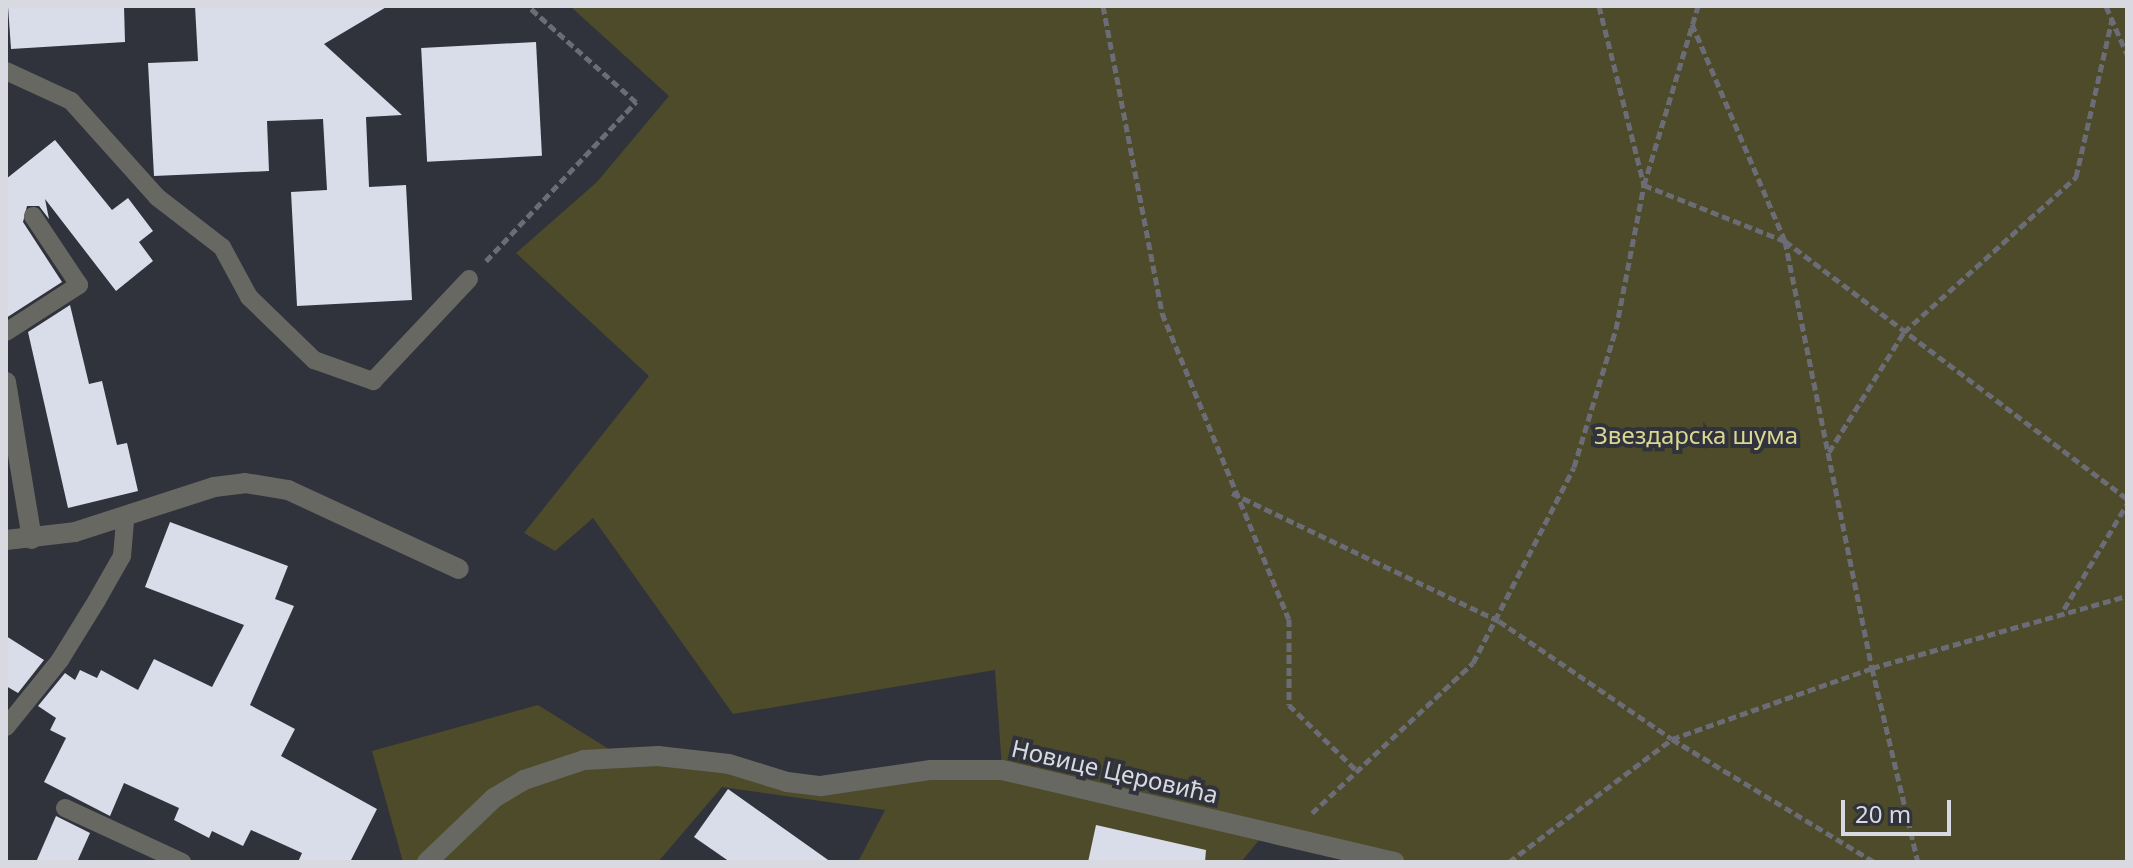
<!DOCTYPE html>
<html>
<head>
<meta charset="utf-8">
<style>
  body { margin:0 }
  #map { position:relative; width:2133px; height:868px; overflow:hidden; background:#30323c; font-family:"Noto Sans",sans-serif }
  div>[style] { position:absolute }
  .green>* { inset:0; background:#4d4b29 }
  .building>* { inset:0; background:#d9dce9; transform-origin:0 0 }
  .path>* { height:5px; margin-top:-2.5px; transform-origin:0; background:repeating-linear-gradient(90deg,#6b6c75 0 8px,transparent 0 12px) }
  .lane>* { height:18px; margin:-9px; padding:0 9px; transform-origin:9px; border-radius:9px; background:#686863 }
  .street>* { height:20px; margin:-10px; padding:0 10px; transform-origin:10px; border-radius:10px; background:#686863 }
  span { translate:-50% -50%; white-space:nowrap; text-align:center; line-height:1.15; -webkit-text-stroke:8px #30323c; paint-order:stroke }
  .park-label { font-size:24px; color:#dad693 }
  .street-label { font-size:24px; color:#d9dae1 }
  .frame { position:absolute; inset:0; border:8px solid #d9dae1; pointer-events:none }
  .scale { position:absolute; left:1841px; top:800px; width:110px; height:36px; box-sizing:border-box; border:4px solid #d9dae1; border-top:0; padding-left:10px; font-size:24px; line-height:28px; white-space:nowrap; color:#d9dae1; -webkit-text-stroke:6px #30323c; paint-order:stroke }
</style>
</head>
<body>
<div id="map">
  <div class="green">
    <div style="clip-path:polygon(570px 6px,2127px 6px,2127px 862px,1393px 862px,1265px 833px,1241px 862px,858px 862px,885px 810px,722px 787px,658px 862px,403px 862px,372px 751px,538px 705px,620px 756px,811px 785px,1002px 769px,995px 670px,733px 714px,593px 518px,555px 551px,524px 533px,649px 376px,516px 253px,597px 182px,669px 96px)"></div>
  </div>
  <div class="building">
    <div style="clip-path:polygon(8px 6px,124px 6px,125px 42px,11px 49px)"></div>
    <div style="clip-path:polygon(195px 6px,388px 6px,324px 44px,402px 115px,366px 117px,369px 187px,406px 185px,412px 300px,297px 306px,291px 192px,327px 190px,323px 119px,267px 121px,269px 171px,154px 176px,148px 63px,198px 61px)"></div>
    <div style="left:536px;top:42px;width:114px;height:115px;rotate:87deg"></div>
    <div style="clip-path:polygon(55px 140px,112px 210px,128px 198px,153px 231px,139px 242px,153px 261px,116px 291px,45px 199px,49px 219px,39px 206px,27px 206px,23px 222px,62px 282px,6px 318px,6px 179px)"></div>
    <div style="clip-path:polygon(70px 305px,89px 384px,102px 381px,117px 445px,127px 443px,138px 491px,68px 508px,28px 332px)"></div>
    <div style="clip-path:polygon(170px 522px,288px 566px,275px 599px,294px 606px,250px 705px,295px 729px,281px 756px,377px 809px,350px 862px,298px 862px,302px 853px,251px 830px,243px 846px,212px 831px,209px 838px,174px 820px,179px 808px,124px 783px,110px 816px,44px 782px,66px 738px,50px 730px,56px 718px,38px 706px,65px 673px,75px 680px,80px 670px,97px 678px,101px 670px,138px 690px,154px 659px,212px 687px,244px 625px,145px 587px)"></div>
    <div style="clip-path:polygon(6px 636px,44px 660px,18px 693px,6px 686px)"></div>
    <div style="clip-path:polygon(728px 789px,776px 823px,831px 862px,730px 862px,694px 837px)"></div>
    <div style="clip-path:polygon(56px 816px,90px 833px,77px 862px,36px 862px)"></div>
    <div style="clip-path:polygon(1096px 825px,1206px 850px,1205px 862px,1088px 862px)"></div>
  </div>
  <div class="path">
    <div style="left:1103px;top:6px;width:313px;rotate:79.1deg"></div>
    <div style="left:1162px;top:313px;width:331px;rotate:67.5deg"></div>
    <div style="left:1289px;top:619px;width:86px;rotate:90deg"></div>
    <div style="left:1289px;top:705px;width:95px;rotate:44.1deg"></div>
    <div style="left:1599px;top:6px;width:185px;rotate:75.9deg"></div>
    <div style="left:1644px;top:185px;width:152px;rotate:21.7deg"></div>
    <div style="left:1785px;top:241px;width:428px;rotate:37deg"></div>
    <div style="left:2106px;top:6px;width:52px;rotate:66.4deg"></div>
    <div style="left:1692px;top:24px;width:236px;rotate:66.8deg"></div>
    <div style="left:1785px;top:241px;width:436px;rotate:78.5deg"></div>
    <div style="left:1872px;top:668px;width:199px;rotate:76.7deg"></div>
    <div style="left:486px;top:261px;width:219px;rotate:-46.7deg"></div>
    <div style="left:636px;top:102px;width:144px;rotate:-138.4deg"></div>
    <div style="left:1829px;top:452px;width:142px;rotate:-58deg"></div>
    <div style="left:1904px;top:332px;width:232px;rotate:-42deg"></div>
    <div style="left:2076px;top:177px;width:161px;rotate:-77.1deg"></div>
    <div style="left:1232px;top:493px;width:296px;rotate:25.6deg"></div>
    <div style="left:1499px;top:621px;width:209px;rotate:34.3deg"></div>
    <div style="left:1672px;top:739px;width:212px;rotate:-19.5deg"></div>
    <div style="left:1872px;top:668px;width:265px;rotate:-15.8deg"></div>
    <div style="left:2064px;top:609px;width:122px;rotate:-59deg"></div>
    <div style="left:1312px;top:813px;width:220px;rotate:-43deg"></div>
    <div style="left:1473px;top:663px;width:220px;rotate:-62.7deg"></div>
    <div style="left:1574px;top:467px;width:144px;rotate:-73.1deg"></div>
    <div style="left:1616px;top:329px;width:147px;rotate:-79deg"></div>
    <div style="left:1644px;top:185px;width:187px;rotate:-73.2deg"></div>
    <div style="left:1509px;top:862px;width:204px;rotate:-37deg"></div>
    <div style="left:1672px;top:739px;width:237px;rotate:31.3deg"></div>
  </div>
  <div class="lane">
    <div style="left:6px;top:71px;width:72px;rotate:24.8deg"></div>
    <div style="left:71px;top:101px;width:129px;rotate:48.1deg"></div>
    <div style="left:157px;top:197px;width:82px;rotate:37.6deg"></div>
    <div style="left:222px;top:247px;width:57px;rotate:61.6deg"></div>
    <div style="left:249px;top:297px;width:91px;rotate:44.1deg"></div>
    <div style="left:314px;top:360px;width:63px;rotate:19.6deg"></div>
    <div style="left:373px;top:381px;width:140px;rotate:-46.7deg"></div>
    <div style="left:6px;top:332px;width:87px;rotate:-32.8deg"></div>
    <div style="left:79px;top:285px;width:83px;rotate:-123.7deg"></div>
    <div style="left:6px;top:727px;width:86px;rotate:-51.1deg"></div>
    <div style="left:60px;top:660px;width:70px;rotate:-58.3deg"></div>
    <div style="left:97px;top:600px;width:51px;rotate:-60.4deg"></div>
    <div style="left:122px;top:556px;width:37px;rotate:-85deg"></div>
    <div style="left:65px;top:808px;width:129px;rotate:24.8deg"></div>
  </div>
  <div class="street">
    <div style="left:6px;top:382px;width:159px;rotate:80.6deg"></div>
    <div style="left:6px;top:540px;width:69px;rotate:-6.6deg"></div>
    <div style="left:75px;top:532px;width:146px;rotate:-17.9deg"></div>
    <div style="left:214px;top:487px;width:31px;rotate:-7deg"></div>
    <div style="left:245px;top:483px;width:44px;rotate:9.2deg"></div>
    <div style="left:288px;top:490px;width:188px;rotate:24.8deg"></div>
    <div style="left:427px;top:862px;width:93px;rotate:-43.7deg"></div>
    <div style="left:494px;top:798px;width:35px;rotate:-31deg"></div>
    <div style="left:524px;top:780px;width:63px;rotate:-18.4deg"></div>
    <div style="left:584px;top:760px;width:74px;rotate:-3.1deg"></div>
    <div style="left:658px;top:756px;width:71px;rotate:6.4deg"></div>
    <div style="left:729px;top:764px;width:61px;rotate:17.2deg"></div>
    <div style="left:787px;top:782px;width:34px;rotate:7deg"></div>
    <div style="left:821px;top:786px;width:111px;rotate:-8.3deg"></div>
    <div style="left:931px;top:770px;width:71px"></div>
    <div style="left:1002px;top:770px;width:403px;rotate:13.2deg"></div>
  </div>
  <div class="park-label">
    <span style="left:1696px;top:435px">Звездарска шума</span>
  </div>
  <div class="street-label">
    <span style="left:1115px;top:771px;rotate:13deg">Новице Церовића</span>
  </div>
  <div class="frame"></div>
  <div class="scale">20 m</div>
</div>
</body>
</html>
